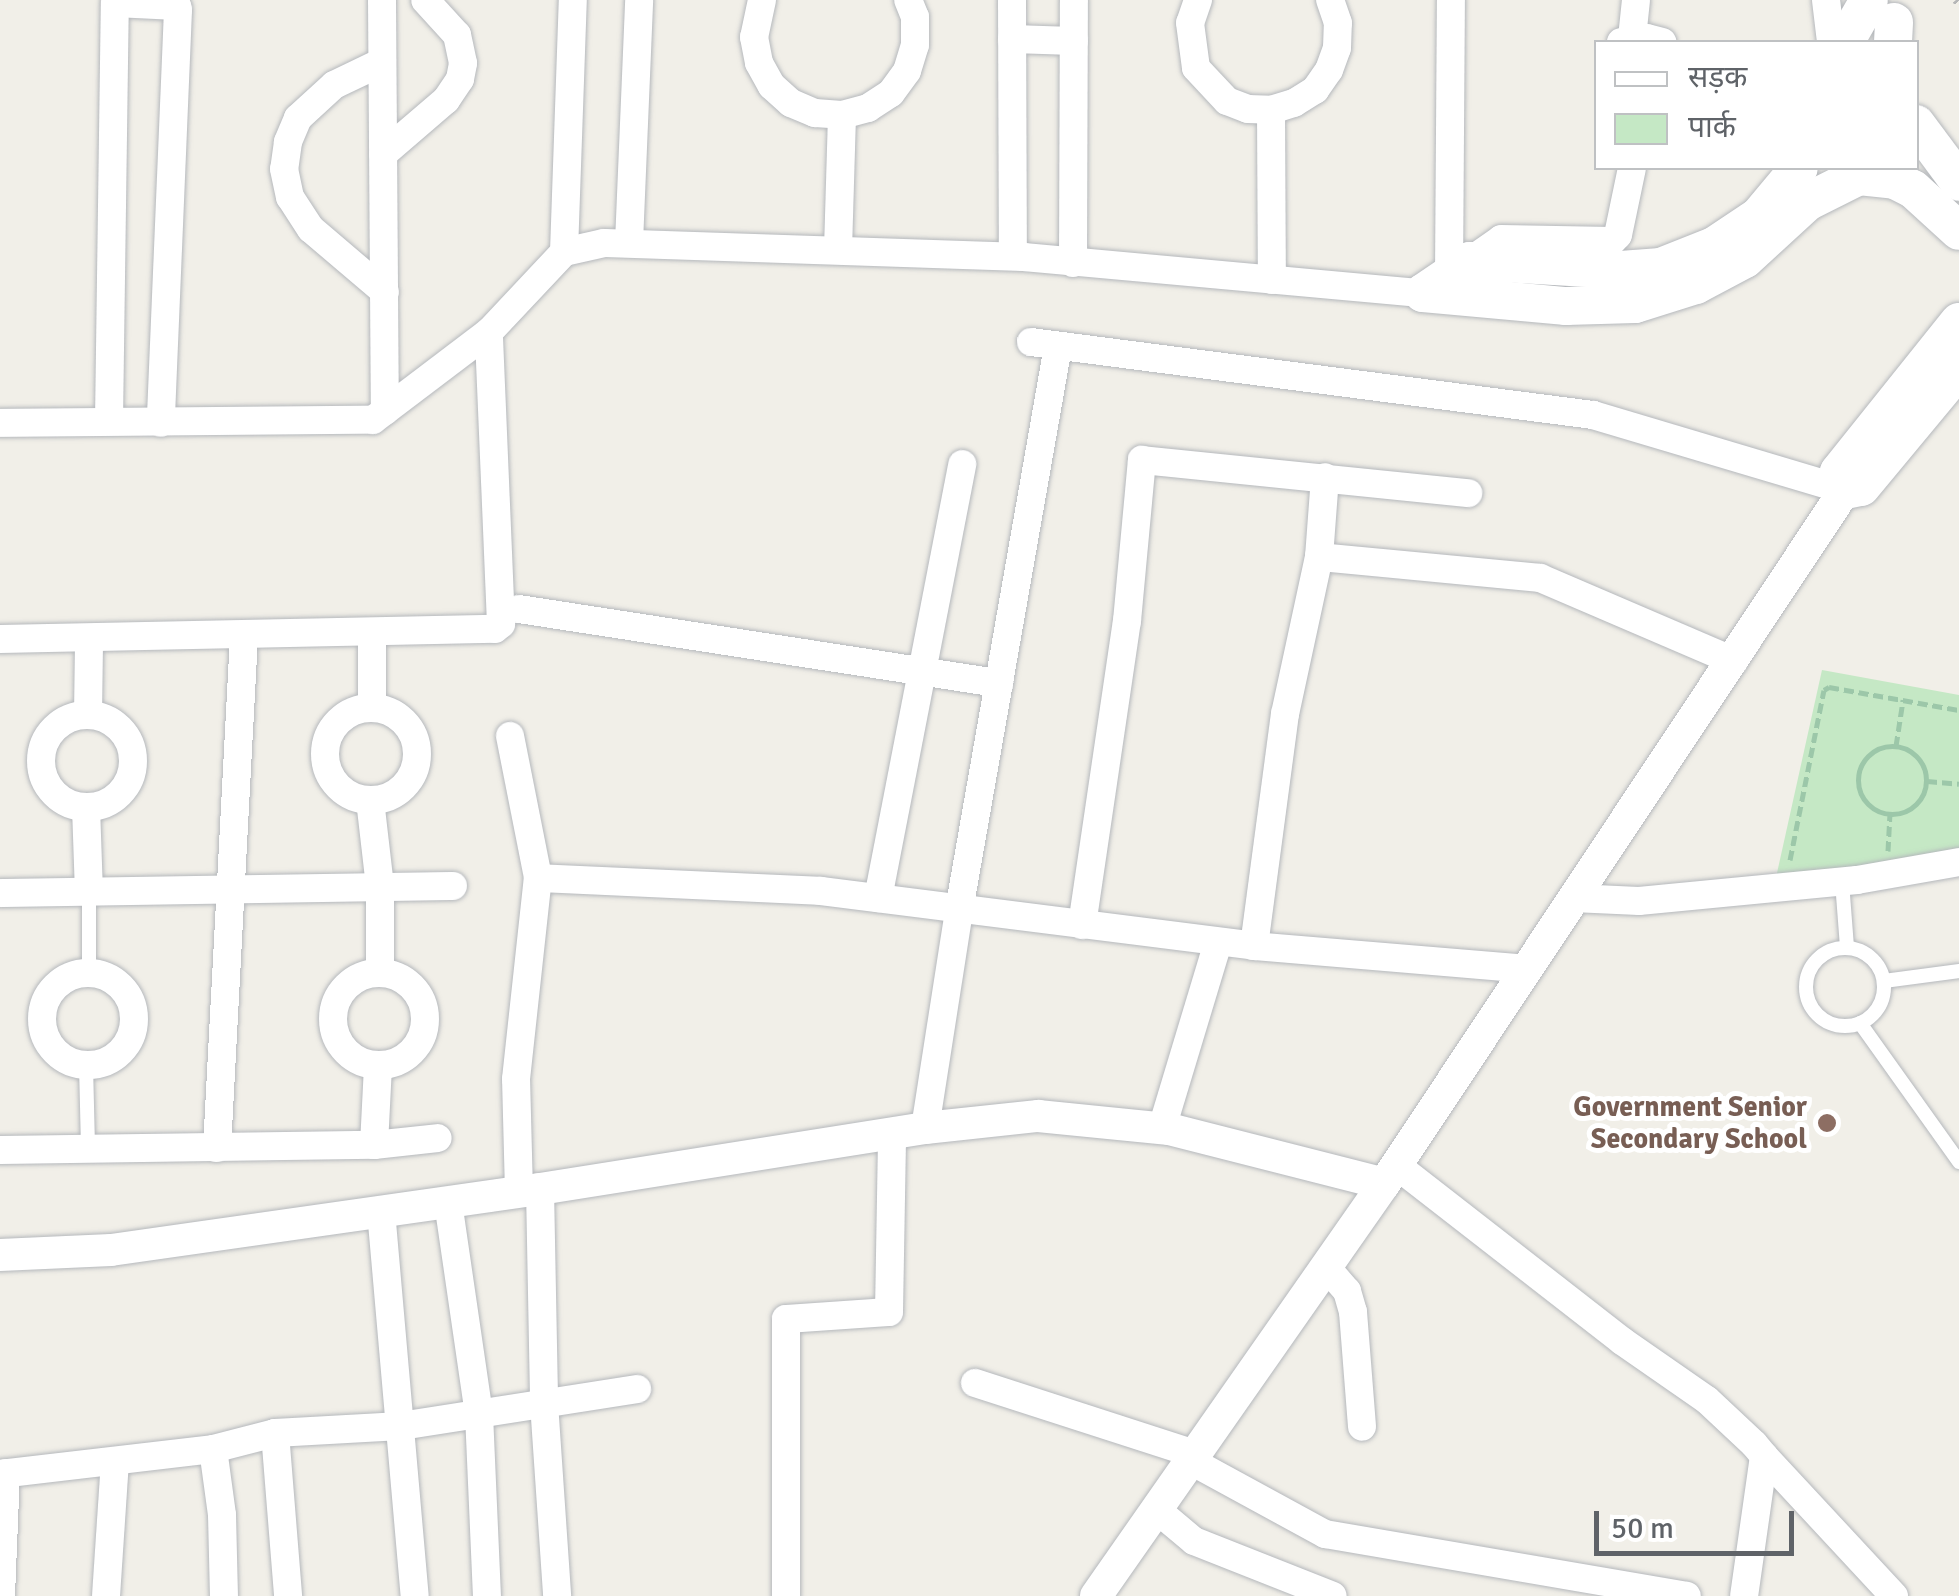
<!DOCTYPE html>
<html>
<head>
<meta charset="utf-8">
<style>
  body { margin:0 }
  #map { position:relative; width:1959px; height:1596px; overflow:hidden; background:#f1efe8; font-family:Signika,"Noto Sans Devanagari",sans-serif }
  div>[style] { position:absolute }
  .green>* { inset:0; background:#c5e8c5 }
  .path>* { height:5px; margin-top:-2.5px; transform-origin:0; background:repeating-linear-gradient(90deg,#9cc7a9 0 10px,transparent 0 15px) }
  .path>.ring { margin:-2.5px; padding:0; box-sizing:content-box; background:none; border:5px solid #9cc7a9; border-radius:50% }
  .roads { filter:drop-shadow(0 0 2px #b5b8bc) drop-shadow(0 0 2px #b5b8bc) }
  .service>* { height:14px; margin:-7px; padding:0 7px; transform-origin:7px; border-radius:7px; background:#fff }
  .service>.ring { margin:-7px; padding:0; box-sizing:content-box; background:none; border:14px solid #fff; border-radius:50% }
  .minor>* { height:28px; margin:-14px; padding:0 14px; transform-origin:14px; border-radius:14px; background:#fff }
  .minor>.ring { margin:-14px; padding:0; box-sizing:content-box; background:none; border:28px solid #fff; border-radius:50% }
  .tertiary>* { height:32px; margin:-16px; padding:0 16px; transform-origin:16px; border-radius:16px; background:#fff }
  .secondary>* { height:38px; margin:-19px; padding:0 19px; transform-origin:19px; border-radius:19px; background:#fff }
  .rail>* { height:8px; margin-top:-4px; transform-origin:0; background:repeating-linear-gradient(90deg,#b6b7b8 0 2.5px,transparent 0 14.5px) }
  .dots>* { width:28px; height:28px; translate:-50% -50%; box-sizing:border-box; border:5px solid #fff; border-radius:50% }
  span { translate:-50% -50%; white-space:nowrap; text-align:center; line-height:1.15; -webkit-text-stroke:10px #fff; paint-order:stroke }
  .education-label { font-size:28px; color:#785e54; font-weight:700 }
  .right { translate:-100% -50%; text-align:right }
  .legend { position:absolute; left:1594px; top:40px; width:325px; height:130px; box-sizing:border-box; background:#fff; border:2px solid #bfc1c3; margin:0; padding:12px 18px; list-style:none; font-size:30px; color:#5f6368 }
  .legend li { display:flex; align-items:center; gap:20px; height:50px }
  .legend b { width:50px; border:2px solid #bfc1c3 }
  .scale { position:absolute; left:1594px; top:1511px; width:200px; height:45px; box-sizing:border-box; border:5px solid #5f6368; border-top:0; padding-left:12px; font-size:30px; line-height:35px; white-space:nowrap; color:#5f6368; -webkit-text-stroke:8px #fff; paint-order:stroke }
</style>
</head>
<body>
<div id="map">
  <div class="green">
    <div style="clip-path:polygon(1822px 670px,1959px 695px,1959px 856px,1775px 882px)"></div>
  </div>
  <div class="path">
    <div style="left:1896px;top:746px;width:47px;rotate:-81.3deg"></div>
    <div class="ring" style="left:1858px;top:746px;width:63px;height:63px"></div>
    <div style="left:1927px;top:781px;width:32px;rotate:5deg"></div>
    <div style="left:1888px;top:851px;width:37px;rotate:-87deg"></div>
    <div style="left:1790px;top:860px;width:173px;rotate:-78.7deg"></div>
    <div style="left:1824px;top:690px;width:6px;rotate:-31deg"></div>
    <div style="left:1829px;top:687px;width:132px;rotate:10deg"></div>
  </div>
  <div class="roads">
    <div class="service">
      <div style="left:1842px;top:882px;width:65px;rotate:85.6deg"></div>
      <div class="ring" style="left:1806px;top:948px;width:64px;height:64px"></div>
      <div style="left:89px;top:973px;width:81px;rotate:-90deg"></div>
      <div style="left:1884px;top:981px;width:76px;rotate:-7.6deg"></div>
      <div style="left:1860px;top:1023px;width:171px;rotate:54.5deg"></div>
      <div style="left:86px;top:1065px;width:84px;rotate:88.6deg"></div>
    </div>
    <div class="minor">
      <div style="left:382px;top:0;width:411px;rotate:89.6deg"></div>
      <div style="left:762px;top:0;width:38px;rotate:102deg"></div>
      <div style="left:754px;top:37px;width:26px;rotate:79deg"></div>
      <div style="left:759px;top:63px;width:26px;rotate:61deg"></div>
      <div style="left:772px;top:86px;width:25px;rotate:42deg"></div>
      <div style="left:791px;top:103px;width:26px;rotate:23deg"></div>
      <div style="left:815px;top:113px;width:27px;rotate:4deg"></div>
      <div style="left:842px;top:115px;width:27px;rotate:-15deg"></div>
      <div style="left:868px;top:108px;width:27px;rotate:-33deg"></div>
      <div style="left:891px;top:93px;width:27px;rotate:-54deg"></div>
      <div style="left:907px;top:71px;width:27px;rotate:-73deg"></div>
      <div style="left:915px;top:45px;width:28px;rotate:-90deg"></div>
      <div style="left:915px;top:17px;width:18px;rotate:-112deg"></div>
      <div style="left:1012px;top:0;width:256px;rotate:89.8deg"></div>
      <div style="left:1198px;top:0;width:24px;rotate:109deg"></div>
      <div style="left:1190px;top:23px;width:45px;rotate:82.4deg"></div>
      <div style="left:1196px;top:68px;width:45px;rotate:46.8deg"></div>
      <div style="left:1227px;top:101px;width:22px;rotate:21deg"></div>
      <div style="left:1248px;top:109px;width:23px;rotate:2deg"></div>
      <div style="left:1271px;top:110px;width:24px;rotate:-17deg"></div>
      <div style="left:1294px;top:103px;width:25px;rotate:-32deg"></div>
      <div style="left:1315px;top:90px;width:24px;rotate:-55deg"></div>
      <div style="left:1329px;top:70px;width:23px;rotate:-70deg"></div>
      <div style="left:1337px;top:48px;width:25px;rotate:-88deg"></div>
      <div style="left:1338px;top:23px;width:24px;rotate:-109deg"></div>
      <div style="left:1826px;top:0;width:42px;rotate:83.2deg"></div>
      <div style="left:1632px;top:38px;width:38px;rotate:-84deg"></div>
      <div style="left:1012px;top:39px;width:62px;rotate:1.8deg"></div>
      <div style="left:1621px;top:42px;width:26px;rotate:-9deg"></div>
      <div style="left:1647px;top:38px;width:16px;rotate:15deg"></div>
      <div style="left:382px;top:62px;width:53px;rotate:154.4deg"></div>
      <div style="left:334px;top:85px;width:49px;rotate:137.5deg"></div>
      <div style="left:298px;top:118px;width:26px;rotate:113deg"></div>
      <div style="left:288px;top:142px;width:27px;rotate:98deg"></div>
      <div style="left:284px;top:169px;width:29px;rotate:78deg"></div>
      <div style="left:290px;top:197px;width:38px;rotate:57deg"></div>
      <div style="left:311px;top:229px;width:97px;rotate:40.4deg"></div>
      <div style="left:1271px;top:110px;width:170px;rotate:89.7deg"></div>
      <div style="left:383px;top:154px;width:83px;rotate:-40.6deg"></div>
      <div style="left:446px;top:100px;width:25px;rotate:-56deg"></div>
      <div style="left:460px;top:79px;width:16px;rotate:-79deg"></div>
      <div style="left:463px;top:63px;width:29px;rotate:-102deg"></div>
      <div style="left:457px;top:35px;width:47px;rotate:-132.4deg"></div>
      <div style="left:629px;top:243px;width:243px;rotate:-87.6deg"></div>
      <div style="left:838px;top:250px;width:135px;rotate:-88.3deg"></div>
      <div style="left:564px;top:252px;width:252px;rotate:-88deg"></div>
      <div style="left:1470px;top:261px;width:38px;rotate:-35deg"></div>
      <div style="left:1501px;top:239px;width:111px;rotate:1deg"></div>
      <div style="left:1612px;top:241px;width:8px;rotate:-45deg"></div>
      <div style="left:1618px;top:235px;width:68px;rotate:-78.2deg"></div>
      <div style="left:1073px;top:263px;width:263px;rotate:-89.8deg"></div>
      <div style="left:1449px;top:275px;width:275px;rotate:-89.6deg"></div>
      <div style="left:1031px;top:342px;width:567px;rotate:7.4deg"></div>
      <div style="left:1593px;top:415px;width:263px;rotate:16.6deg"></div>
      <div style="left:109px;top:421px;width:418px;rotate:-89.2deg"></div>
      <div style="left:115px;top:3px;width:62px;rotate:2.8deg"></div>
      <div style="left:177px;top:6px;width:4px;rotate:76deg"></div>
      <div style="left:178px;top:10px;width:413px;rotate:92.4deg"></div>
      <div style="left:0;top:423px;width:373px;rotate:-0.5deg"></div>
      <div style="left:373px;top:420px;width:146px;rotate:-37.2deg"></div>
      <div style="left:489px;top:332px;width:110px;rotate:-46.8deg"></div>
      <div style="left:564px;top:252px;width:41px;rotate:-12.7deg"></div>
      <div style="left:604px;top:243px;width:420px;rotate:1.9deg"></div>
      <div style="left:1024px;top:257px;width:401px;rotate:5.2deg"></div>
      <div style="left:1319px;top:557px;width:222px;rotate:5.4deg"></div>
      <div style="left:1540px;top:578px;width:211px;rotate:23.2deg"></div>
      <div style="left:519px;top:609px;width:486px;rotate:8.8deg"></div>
      <div style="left:372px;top:633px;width:75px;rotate:90deg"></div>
      <div style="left:0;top:639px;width:495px;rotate:-1.2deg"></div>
      <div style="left:495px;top:629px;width:8px;rotate:-40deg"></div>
      <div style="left:501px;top:624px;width:292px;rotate:-92.4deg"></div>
      <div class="ring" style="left:325px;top:708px;width:64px;height:64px"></div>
      <div style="left:88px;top:715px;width:76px;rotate:-89.2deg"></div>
      <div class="ring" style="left:41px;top:715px;width:64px;height:64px"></div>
      <div style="left:510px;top:736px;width:145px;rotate:78.8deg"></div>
      <div style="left:370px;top:800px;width:88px;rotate:83.4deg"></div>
      <div style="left:380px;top:887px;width:86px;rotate:90deg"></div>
      <div style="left:86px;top:807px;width:85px;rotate:88deg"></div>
      <div style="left:0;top:893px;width:453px;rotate:-0.9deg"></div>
      <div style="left:878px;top:898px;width:442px;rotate:-79deg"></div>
      <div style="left:1573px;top:898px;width:66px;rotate:2.6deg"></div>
      <div style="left:1639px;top:901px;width:219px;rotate:-5.5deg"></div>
      <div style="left:1857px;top:880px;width:104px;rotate:-10deg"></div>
      <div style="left:1082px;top:925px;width:307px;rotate:-81.6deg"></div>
      <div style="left:1127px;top:621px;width:162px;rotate:-84.7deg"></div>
      <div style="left:1142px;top:460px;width:328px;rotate:5.8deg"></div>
      <div style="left:1254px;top:946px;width:234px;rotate:-82.4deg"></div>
      <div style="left:1285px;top:714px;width:161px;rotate:-77.8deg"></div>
      <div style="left:1319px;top:557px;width:80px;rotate:-85.7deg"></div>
      <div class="ring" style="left:42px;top:973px;width:64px;height:64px"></div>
      <div class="ring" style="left:333px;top:973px;width:64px;height:64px"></div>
      <div style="left:925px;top:1128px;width:221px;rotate:-81.1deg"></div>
      <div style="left:959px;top:910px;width:573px;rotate:-80.04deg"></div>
      <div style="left:1162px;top:1128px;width:194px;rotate:-73.2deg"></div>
      <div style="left:374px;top:1145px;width:80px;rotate:-87.1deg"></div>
      <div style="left:217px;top:1148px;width:513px;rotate:-86.98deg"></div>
      <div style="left:0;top:1150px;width:374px;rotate:-0.8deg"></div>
      <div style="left:374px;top:1145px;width:64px;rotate:-6.2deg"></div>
      <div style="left:1396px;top:1165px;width:286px;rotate:37.9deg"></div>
      <div style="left:1622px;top:1341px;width:103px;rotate:34.8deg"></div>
      <div style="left:1707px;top:1400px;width:64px;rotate:43.1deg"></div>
      <div style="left:1754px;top:1444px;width:16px;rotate:50deg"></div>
      <div style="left:1764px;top:1456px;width:141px;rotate:98.1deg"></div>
      <div style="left:540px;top:1189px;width:214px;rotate:88.9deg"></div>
      <div style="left:544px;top:1403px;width:193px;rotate:86.1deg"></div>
      <div style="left:519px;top:1192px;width:113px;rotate:-91.5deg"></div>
      <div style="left:516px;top:1079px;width:202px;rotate:-83.8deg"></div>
      <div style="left:538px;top:878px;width:283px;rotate:2.6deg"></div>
      <div style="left:821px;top:891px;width:436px;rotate:7.2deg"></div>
      <div style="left:1254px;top:946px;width:273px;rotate:4.8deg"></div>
      <div style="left:448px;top:1202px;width:214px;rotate:81.7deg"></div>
      <div style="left:479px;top:1414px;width:182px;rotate:87.5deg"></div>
      <div style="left:381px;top:1211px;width:386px;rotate:85deg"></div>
      <div style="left:1326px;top:1267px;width:32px;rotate:49deg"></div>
      <div style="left:1347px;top:1291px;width:22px;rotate:74deg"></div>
      <div style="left:1353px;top:1312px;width:115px;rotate:85.5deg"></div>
      <div style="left:975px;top:1383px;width:231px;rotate:17.9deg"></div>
      <div style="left:275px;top:1433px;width:164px;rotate:85.4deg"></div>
      <div style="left:213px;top:1449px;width:67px;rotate:82.2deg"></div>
      <div style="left:222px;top:1515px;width:81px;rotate:88.6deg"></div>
      <div style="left:1764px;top:1456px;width:191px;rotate:47.1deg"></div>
      <div style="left:1191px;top:1461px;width:153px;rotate:28.6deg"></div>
      <div style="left:1325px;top:1534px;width:367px;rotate:9.7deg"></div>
      <div style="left:0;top:1474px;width:214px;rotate:-6.7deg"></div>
      <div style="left:213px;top:1449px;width:64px;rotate:-14.5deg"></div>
      <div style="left:275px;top:1433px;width:126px;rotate:-3.2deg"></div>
      <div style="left:401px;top:1426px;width:239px;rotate:-8.9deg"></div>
      <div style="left:1157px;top:1510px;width:48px;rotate:40deg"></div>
      <div style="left:1194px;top:1541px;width:149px;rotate:21.6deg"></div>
      <div style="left:1px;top:1596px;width:123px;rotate:-87.7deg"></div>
      <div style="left:106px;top:1596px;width:134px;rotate:-86.2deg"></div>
      <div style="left:786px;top:1596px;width:277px;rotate:-90deg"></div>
      <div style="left:786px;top:1319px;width:103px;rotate:-3.9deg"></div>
      <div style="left:889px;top:1312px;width:175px;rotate:-89deg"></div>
    </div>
    <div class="tertiary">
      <div style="left:0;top:1255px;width:111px;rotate:-2.6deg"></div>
      <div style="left:111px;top:1250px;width:433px;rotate:-8.1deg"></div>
      <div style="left:540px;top:1189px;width:390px;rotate:-9deg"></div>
      <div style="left:925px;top:1128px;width:114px;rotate:-6.1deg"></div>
      <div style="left:1038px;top:1116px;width:132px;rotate:5.7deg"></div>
      <div style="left:1169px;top:1129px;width:222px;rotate:14.3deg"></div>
      <div style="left:1096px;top:1596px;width:503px;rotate:-55.05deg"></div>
      <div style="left:1384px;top:1184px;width:833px;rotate:-56.41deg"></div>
    </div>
    <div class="secondary">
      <div style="left:1845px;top:42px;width:48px;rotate:-60.3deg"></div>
      <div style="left:1893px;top:42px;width:20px;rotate:-87deg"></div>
      <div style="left:1916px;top:124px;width:72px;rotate:53.4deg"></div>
      <div style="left:1423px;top:293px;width:144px;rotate:5.2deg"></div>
      <div style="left:1566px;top:306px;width:69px;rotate:-1.7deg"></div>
      <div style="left:1635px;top:304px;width:64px;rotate:-17.3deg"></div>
      <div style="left:1696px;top:285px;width:55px;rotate:-28deg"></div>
      <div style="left:1745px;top:259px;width:84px;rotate:-42.6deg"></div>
      <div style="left:1807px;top:202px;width:58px;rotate:-26.6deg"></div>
      <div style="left:1859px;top:176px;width:36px;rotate:6deg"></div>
      <div style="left:1895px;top:180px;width:20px;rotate:27deg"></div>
      <div style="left:1913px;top:189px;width:62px;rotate:42.4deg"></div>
      <div style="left:1423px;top:293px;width:57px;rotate:-34.2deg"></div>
      <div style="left:1470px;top:261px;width:151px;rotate:3.4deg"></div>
      <div style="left:1621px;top:270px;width:40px;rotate:-4.3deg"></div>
      <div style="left:1661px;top:267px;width:57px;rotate:-21.6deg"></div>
      <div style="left:1714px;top:246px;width:54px;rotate:-33.7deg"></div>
      <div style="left:1759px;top:216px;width:62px;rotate:-50.2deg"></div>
      <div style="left:1959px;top:322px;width:192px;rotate:128.7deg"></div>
      <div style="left:1839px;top:472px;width:19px;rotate:72deg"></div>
      <div style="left:1845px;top:490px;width:16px;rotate:-11deg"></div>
      <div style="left:1861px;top:487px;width:153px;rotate:-50.3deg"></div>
    </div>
  </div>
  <div class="rail">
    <div style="left:1956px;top:0;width:5px;rotate:53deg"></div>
  </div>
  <div class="dots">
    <div style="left:1827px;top:1123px;background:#8d6e63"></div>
  </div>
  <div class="education-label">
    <span class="right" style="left:1807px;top:1123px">Government Senior<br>Secondary School</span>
  </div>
  <ul class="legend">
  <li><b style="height:12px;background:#fff"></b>सड़क</li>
  <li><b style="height:28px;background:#c5e8c5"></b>पार्क</li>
  </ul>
  <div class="scale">50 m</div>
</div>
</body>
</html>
